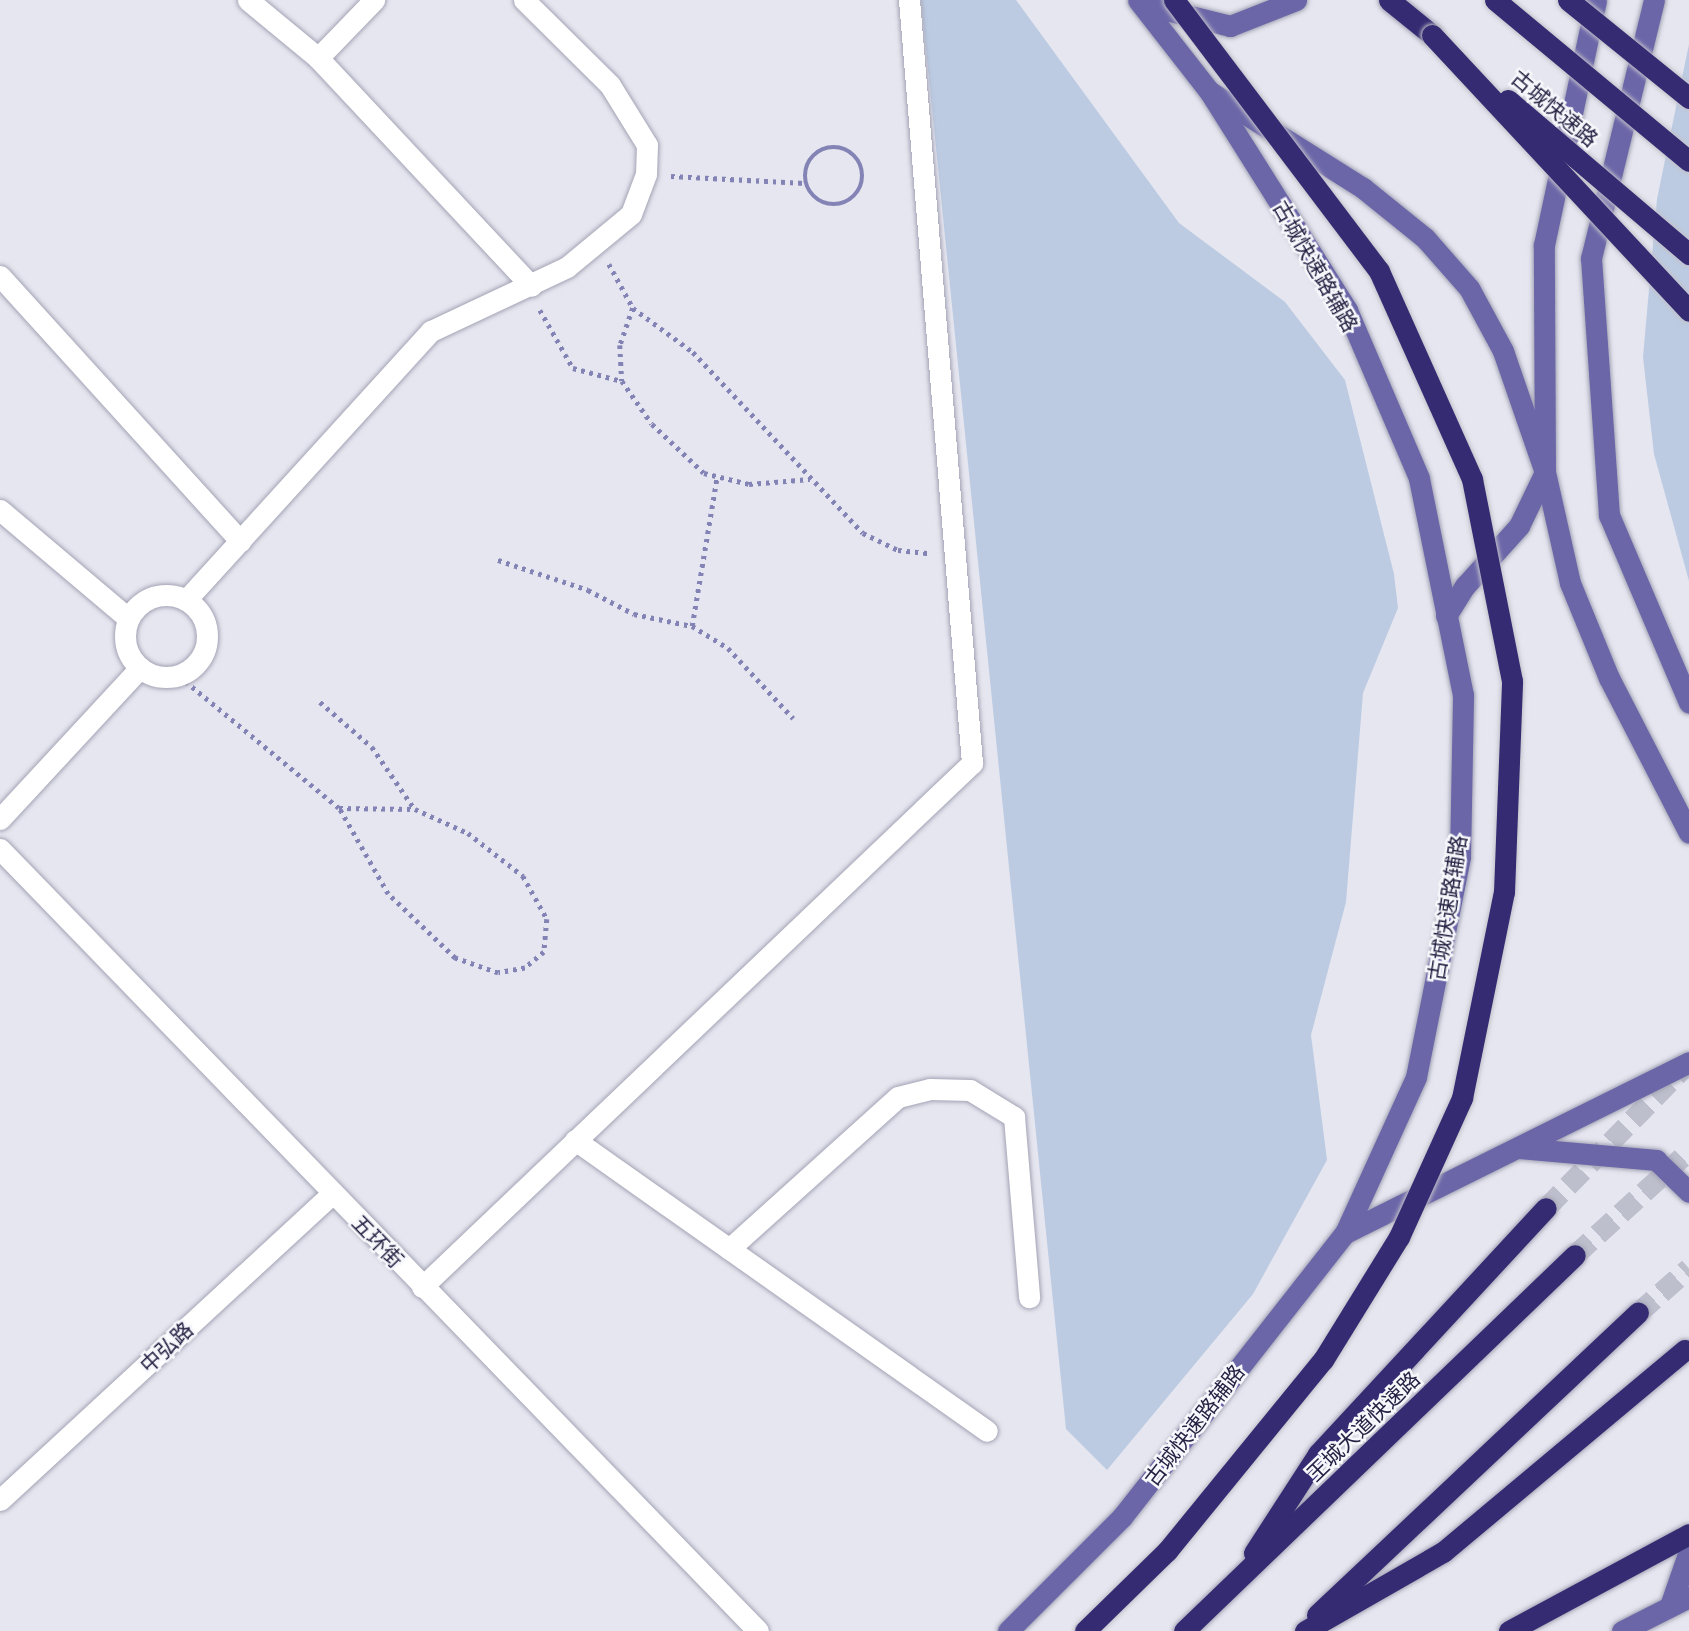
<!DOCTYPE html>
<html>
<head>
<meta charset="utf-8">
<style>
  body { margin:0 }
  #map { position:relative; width:1689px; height:1631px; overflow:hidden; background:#e5e6ef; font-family:Mulish,"Noto Sans SC",sans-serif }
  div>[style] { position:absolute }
  .green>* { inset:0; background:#bccbe2 }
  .highway-tunnel>* { height:21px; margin-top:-10.5px; transform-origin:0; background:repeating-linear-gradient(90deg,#bebfcd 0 21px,transparent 0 31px) }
  .path>* { height:4.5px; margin-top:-2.25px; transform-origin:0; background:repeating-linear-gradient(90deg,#8483b5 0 3.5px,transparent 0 8.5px) }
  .path>.ring { margin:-2.25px; padding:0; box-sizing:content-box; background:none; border:4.5px solid #8483b5; border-radius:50% }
  .roads { filter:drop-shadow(0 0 2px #a3a3b5) drop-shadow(0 0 2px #a3a3b5) }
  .minor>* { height:21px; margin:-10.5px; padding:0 10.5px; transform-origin:10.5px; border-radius:10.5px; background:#fff }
  .minor>.ring { margin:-10.5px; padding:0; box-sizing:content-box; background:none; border:21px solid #fff; border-radius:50% }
  .major>* { height:21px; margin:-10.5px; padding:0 10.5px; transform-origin:10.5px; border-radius:10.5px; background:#6b66a8 }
  .highway>* { height:21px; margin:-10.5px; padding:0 10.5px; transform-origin:10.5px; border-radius:10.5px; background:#342b72 }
  .bridges { filter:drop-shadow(0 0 2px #c2c1ca) drop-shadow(0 0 2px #c2c1ca) }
  .highway-bridge>* { height:21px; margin:-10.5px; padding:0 10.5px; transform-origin:10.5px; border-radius:10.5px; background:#342b72 }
  span { translate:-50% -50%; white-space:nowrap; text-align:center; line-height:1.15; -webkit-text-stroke:5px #f6f7fb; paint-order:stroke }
  .street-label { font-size:21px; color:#242243 }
</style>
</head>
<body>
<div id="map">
  <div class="green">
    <div style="clip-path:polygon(921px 0,1016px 0,1179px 223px,1285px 302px,1345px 380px,1394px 574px,1398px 608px,1363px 693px,1346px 902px,1311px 1035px,1327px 1160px,1253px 1294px,1107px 1470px,1066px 1429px)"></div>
    <div style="clip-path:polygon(1689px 44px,1689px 581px,1654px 454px,1643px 357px,1657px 199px)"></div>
  </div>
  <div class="highway-tunnel">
    <div style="left:1546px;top:1208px;width:199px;rotate:-45.6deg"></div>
    <div style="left:1575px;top:1255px;width:154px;rotate:-42.4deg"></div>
    <div style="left:1638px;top:1313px;width:68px;rotate:-41.4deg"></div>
  </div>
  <div class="path">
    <div class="ring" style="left:805px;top:147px;width:53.5px;height:53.5px"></div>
    <div style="left:671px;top:176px;width:134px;rotate:3deg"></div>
    <div style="left:609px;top:264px;width:50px;rotate:61.4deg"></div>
    <div style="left:633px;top:308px;width:74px;rotate:36.3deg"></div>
    <div style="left:693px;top:352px;width:248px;rotate:46.8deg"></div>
    <div style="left:863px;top:533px;width:39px;rotate:26deg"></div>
    <div style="left:898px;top:550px;width:31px;rotate:6deg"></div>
    <div style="left:633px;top:308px;width:39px;rotate:109deg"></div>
    <div style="left:620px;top:345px;width:36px;rotate:87deg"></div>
    <div style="left:622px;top:381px;width:52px;rotate:55.1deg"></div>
    <div style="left:652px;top:424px;width:71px;rotate:43.3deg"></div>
    <div style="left:704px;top:473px;width:46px;rotate:13.7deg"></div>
    <div style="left:749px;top:484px;width:61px;rotate:-4.7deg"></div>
    <div style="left:540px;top:310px;width:67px;rotate:60.4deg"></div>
    <div style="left:573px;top:368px;width:51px;rotate:14.9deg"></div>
    <div style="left:498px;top:560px;width:95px;rotate:18.4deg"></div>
    <div style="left:588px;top:590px;width:52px;rotate:27.6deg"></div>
    <div style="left:634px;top:614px;width:59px;rotate:11.7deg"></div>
    <div style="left:692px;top:626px;width:42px;rotate:31.4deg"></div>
    <div style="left:728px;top:648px;width:96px;rotate:47.1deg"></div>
    <div style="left:692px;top:626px;width:152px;rotate:-80.5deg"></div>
    <div style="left:179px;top:676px;width:207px;rotate:39.5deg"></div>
    <div style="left:339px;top:808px;width:76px;rotate:0.8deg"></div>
    <div style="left:415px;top:809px;width:58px;rotate:24.4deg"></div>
    <div style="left:468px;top:833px;width:70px;rotate:38deg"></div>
    <div style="left:523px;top:876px;width:49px;rotate:60.8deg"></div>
    <div style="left:547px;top:919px;width:33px;rotate:95deg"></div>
    <div style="left:544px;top:952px;width:25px;rotate:140deg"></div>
    <div style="left:525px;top:968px;width:27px;rotate:170deg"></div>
    <div style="left:498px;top:973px;width:46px;rotate:-160.8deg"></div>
    <div style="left:455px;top:958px;width:93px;rotate:-136.3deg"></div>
    <div style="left:388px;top:894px;width:99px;rotate:-119.7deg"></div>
    <div style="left:320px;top:702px;width:69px;rotate:40.9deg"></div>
    <div style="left:372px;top:747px;width:74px;rotate:55.5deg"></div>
  </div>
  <div class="roads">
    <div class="minor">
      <div style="left:248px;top:0;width:91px;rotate:39.6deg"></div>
      <div style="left:318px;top:58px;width:312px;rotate:46.9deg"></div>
      <div style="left:318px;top:58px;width:81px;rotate:-46deg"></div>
      <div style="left:0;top:276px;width:358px;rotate:47.8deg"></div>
      <div style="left:0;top:510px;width:167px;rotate:40.2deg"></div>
      <div class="ring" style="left:125px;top:595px;width:61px;height:61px"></div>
      <div style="left:186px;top:600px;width:364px;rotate:-47.7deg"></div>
      <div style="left:431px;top:331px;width:150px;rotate:-25.2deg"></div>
      <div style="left:567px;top:267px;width:83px;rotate:-39.6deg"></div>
      <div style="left:631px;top:214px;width:43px;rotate:-69.4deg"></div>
      <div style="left:646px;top:174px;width:29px;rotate:-88deg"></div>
      <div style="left:647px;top:145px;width:70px;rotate:-121.7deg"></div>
      <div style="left:610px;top:85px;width:121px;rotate:-135.3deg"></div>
      <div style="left:0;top:819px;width:206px;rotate:-47.2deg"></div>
      <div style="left:0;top:849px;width:1089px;rotate:45.89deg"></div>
      <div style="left:575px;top:1140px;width:504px;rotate:35.23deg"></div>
      <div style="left:729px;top:1249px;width:227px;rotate:-42deg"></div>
      <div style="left:898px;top:1097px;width:33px;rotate:-14deg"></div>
      <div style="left:930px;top:1089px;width:40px;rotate:1.4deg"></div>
      <div style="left:970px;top:1090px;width:52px;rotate:31.5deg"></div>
      <div style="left:1014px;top:1117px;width:181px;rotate:85.2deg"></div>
      <div style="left:422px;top:1287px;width:760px;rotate:-43.61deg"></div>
      <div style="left:972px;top:763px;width:766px;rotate:-94.72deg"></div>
      <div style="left:0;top:1500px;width:452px;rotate:-42.7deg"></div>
    </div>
    <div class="major">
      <div style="left:1654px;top:0;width:266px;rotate:103.7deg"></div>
      <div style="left:1591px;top:258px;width:258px;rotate:86deg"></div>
      <div style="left:1609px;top:515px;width:204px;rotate:66.9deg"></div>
      <div style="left:1142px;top:4px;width:91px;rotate:14deg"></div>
      <div style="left:1230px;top:26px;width:71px;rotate:-21.5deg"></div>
      <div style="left:1212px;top:93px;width:178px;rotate:32.2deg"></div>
      <div style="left:1363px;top:188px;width:80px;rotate:38.9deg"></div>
      <div style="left:1425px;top:238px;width:67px;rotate:48.7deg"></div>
      <div style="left:1469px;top:288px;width:72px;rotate:61.6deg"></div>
      <div style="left:1503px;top:351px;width:128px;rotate:70.9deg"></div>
      <div style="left:1545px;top:472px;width:114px;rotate:77.3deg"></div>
      <div style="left:1570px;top:583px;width:103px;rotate:67.7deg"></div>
      <div style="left:1609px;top:678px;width:174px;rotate:62.7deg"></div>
      <div style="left:1446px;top:616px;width:36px;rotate:-58deg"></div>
      <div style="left:1465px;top:586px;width:81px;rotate:-48deg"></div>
      <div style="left:1519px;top:526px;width:60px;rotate:-64.3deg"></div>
      <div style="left:1545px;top:472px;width:227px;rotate:-90.3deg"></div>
      <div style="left:1544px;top:245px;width:250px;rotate:-78deg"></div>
      <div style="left:1519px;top:1148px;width:138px;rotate:5deg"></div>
      <div style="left:1656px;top:1160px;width:46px;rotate:44.1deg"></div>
      <div style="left:1345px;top:1233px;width:384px;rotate:-26.4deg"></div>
      <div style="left:1670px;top:1606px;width:58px;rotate:-70.9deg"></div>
      <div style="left:1008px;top:1631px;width:161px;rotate:-45deg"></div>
      <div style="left:1122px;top:1517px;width:361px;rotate:-51.9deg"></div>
      <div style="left:1345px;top:1233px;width:171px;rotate:-65.5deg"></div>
      <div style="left:1416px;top:1077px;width:225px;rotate:-78.7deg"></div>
      <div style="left:1460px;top:856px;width:161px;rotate:-88.9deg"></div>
      <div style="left:1463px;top:695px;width:221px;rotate:-101.5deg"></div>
      <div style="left:1419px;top:478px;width:183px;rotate:-113.2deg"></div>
      <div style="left:1347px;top:310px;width:259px;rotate:-122.2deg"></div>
      <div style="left:1209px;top:91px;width:115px;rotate:-128deg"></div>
      <div style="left:1622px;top:1631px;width:75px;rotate:-26.9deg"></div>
    </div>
    <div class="highway">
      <div style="left:1389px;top:0;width:55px;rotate:39.1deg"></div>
      <div style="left:1254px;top:1553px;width:118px;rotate:-57.1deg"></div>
      <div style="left:1318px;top:1454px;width:335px;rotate:-47.2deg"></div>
      <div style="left:1317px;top:1615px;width:441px;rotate:-43.3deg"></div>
      <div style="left:1184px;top:1631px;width:542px;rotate:-43.88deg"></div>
      <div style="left:1305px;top:1631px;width:159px;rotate:-29.8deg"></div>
      <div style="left:1443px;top:1552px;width:315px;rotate:-39.9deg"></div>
      <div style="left:1509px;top:1631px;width:204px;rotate:-28.3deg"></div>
    </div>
  </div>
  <div class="bridges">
    <div class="highway-bridge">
      <div style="left:1495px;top:0;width:252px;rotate:39.7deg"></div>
      <div style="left:1568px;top:0;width:156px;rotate:39deg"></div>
      <div style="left:1432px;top:35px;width:377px;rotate:47deg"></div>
      <div style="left:1508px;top:100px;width:238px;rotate:40.4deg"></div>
      <div style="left:1085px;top:1631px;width:115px;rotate:-44.3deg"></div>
      <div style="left:1167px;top:1551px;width:247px;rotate:-50.8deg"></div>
      <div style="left:1323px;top:1360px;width:145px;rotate:-58.3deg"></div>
      <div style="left:1399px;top:1237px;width:153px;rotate:-65.6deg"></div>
      <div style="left:1462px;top:1098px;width:210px;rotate:-78.5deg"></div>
      <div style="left:1504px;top:892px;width:211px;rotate:-87.8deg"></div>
      <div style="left:1512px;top:681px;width:206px;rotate:-101.2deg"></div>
      <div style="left:1472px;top:479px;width:228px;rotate:-114.1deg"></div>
      <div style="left:1379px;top:271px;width:340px;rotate:-127.1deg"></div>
    </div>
  </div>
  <div class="street-label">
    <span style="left:1555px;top:108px;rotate:40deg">古城快速路</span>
    <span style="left:1316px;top:266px;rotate:60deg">古城快速路辅路</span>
    <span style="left:1447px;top:908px;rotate:-81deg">古城快速路辅路</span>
    <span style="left:378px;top:1241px;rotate:46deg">五环街</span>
    <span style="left:166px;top:1347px;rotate:-43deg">中弘路</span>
    <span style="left:1194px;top:1425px;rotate:-52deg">古城快速路辅路</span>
    <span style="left:1363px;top:1426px;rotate:-44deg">王城大道快速路</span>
  </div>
</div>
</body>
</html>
